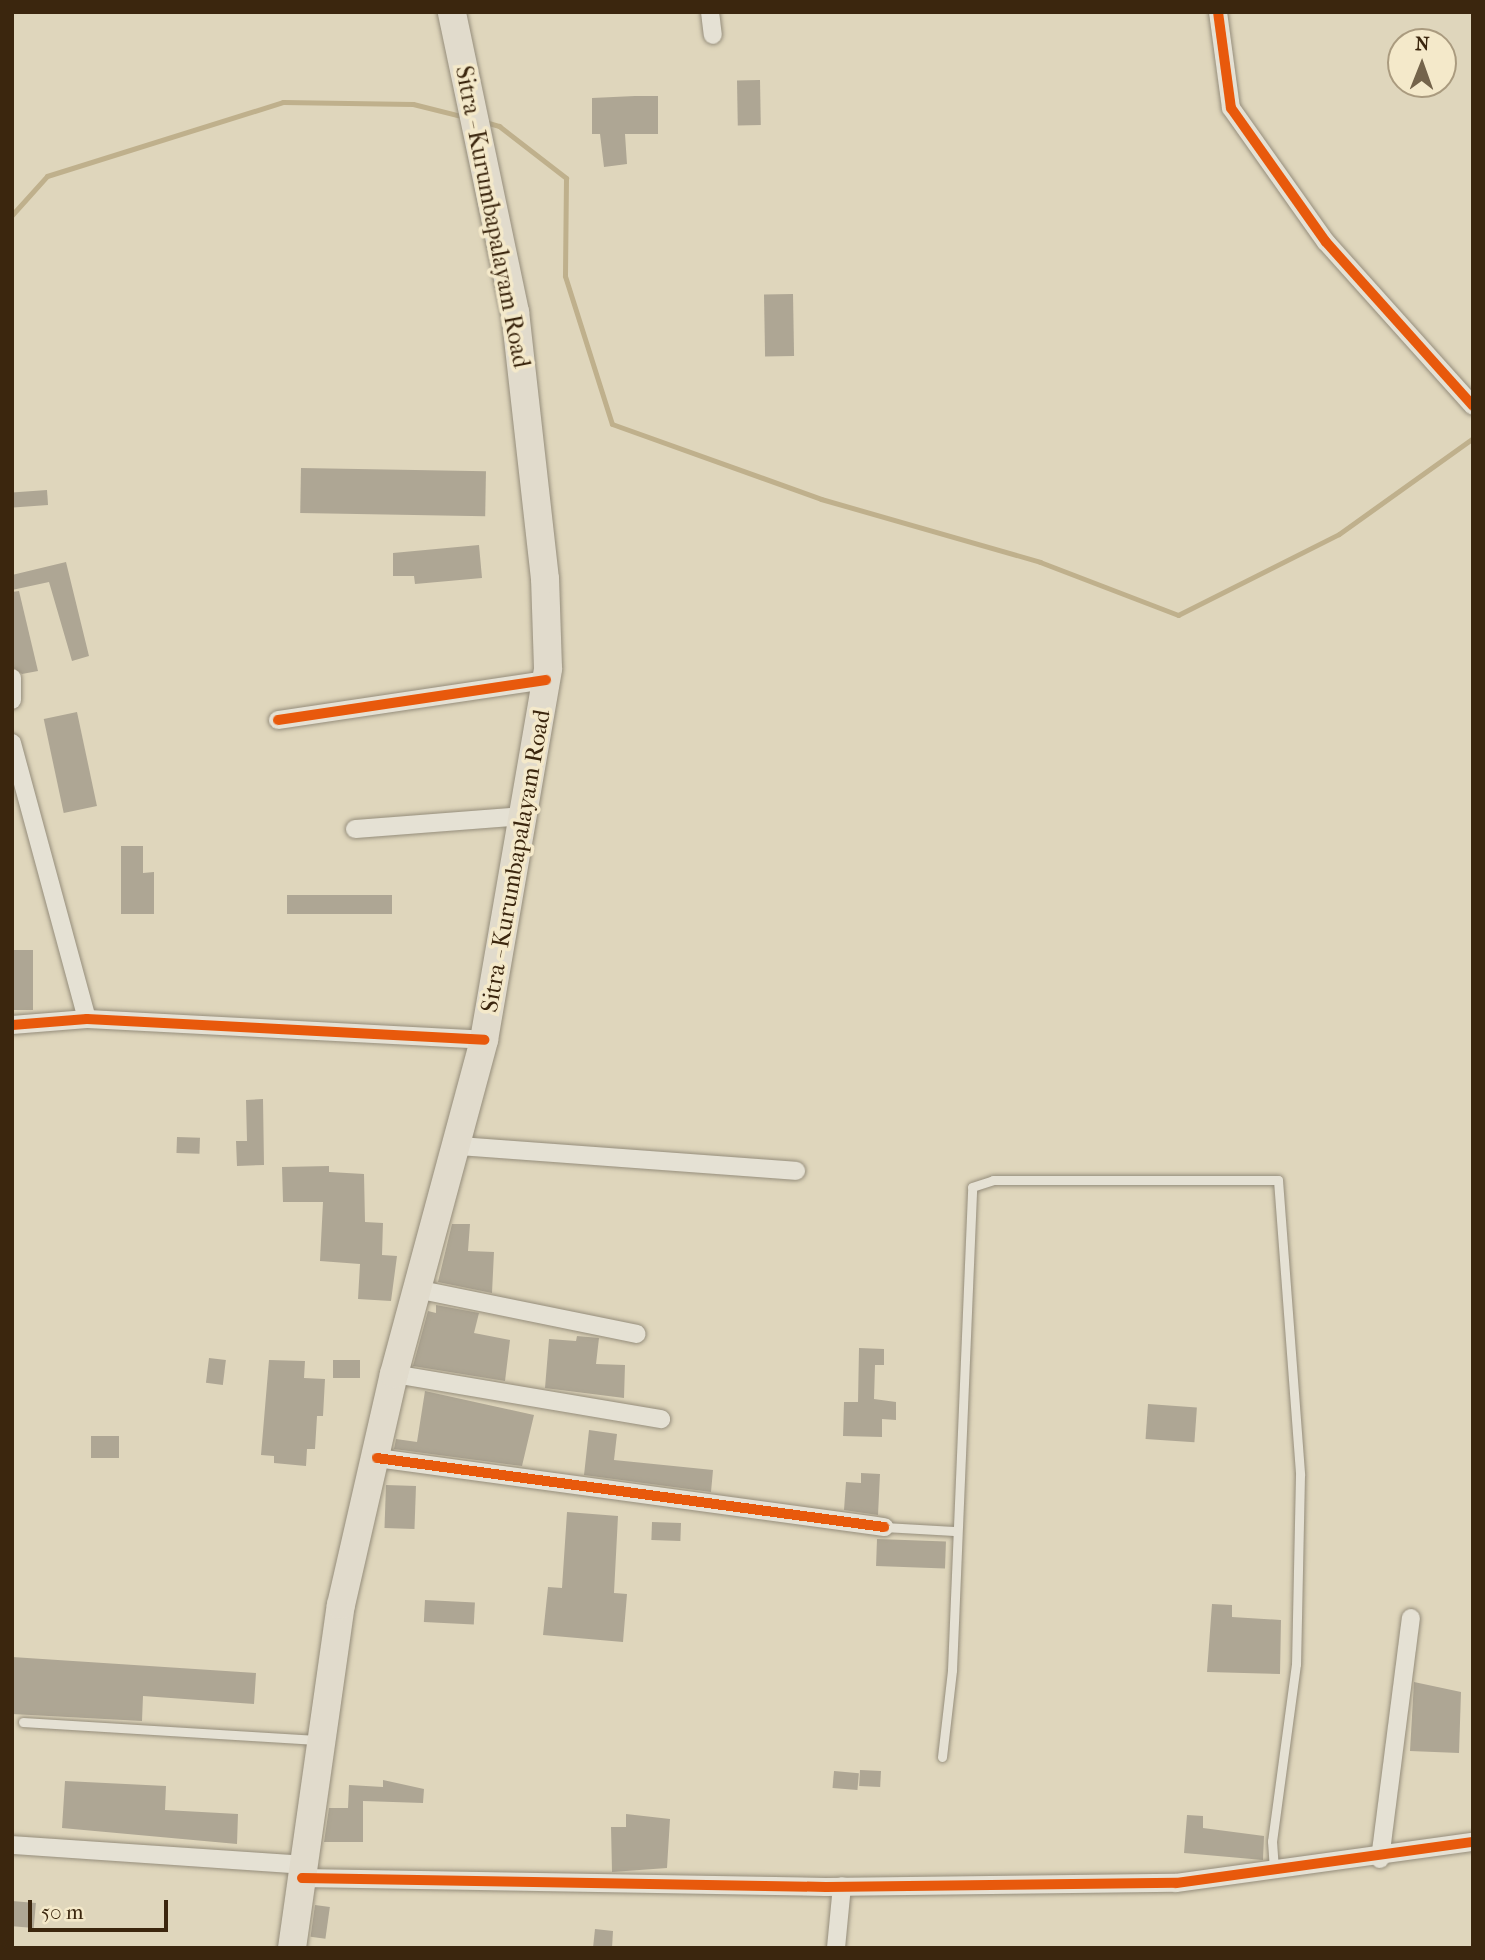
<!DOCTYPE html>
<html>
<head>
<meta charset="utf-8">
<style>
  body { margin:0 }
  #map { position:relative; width:1485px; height:1960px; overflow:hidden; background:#dfd6bc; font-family:"IM FELL French Canon",serif }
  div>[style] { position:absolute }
  .stream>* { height:5px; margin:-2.5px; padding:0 2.5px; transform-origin:2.5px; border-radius:2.5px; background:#bfb08c }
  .building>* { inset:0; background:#aea694; transform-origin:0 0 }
  .roads { filter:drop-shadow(0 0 2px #958d7b) drop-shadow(0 0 2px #958d7b) }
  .lane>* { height:9px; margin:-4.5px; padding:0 4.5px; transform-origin:4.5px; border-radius:4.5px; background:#e5e1d4 }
  .street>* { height:18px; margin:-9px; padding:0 9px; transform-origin:9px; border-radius:9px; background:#e5e1d4 }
  .primary>* { height:28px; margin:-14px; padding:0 14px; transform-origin:14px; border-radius:14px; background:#e1dbcc }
  .cycleway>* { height:10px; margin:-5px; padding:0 5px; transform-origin:5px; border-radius:5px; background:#e8590c }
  span { translate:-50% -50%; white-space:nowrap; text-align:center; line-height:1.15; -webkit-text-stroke:7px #f4e9ca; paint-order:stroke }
  .street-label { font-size:24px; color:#3b260e }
  .frame { position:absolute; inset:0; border:14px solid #3b260e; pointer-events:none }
  .north { position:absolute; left:1387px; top:28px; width:70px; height:70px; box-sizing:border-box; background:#f4e9ca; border:2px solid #aa9b7f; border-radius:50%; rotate:1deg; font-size:19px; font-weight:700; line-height:28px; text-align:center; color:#3b260e }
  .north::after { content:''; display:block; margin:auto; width:24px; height:32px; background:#74644b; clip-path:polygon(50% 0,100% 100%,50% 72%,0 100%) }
  .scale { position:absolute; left:28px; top:1900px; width:140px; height:32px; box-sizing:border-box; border:4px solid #3b260e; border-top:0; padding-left:9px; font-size:21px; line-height:24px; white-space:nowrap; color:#3b260e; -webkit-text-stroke:5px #f4e9ca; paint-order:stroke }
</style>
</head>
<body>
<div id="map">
  <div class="stream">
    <div style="left:485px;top:122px;width:15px;rotate:16deg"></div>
    <div style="left:499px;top:126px;width:85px;rotate:37.8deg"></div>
    <div style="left:566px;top:178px;width:98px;rotate:90.6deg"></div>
    <div style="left:565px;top:276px;width:155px;rotate:72.4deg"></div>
    <div style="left:612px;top:424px;width:222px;rotate:19.7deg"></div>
    <div style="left:821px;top:499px;width:228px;rotate:16deg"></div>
    <div style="left:1040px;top:562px;width:148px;rotate:21deg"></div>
    <div style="left:1178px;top:615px;width:180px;rotate:-26.7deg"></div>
    <div style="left:1339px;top:534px;width:165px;rotate:-35.6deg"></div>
    <div style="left:12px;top:215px;width:52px;rotate:-48.1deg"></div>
    <div style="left:47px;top:176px;width:247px;rotate:-17.4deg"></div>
    <div style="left:283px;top:102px;width:130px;rotate:0.9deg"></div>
    <div style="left:413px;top:104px;width:54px;rotate:14deg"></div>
  </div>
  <div class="building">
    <div style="left:760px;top:80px;width:45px;height:23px;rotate:89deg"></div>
    <div style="clip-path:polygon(635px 96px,658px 96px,658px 134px,625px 134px,627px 164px,604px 167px,600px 134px,592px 134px,592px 98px)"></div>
    <div style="left:793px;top:294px;width:62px;height:29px;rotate:89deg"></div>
    <div style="left:301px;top:468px;width:185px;height:45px;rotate:1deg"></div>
    <div style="left:47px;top:490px;width:15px;height:35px;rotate:86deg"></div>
    <div style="clip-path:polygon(479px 545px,482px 578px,415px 584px,414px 576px,393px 576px,393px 553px)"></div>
    <div style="clip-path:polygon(66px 562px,89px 656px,72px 661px,49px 582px,12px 590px,12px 575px)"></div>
    <div style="clip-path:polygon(19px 591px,38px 671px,22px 674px,12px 667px,12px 592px)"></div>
    <div style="left:77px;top:712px;width:96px;height:34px;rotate:78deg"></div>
    <div style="clip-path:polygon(121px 846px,143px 846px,143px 873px,154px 872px,154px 914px,121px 914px)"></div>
    <div style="left:392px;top:895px;width:19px;height:105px;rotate:90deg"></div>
    <div style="left:12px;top:950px;width:21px;height:60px"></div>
    <div style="clip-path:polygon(263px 1099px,264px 1165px,237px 1166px,236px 1141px,247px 1141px,246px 1100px)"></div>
    <div style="left:177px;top:1137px;width:23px;height:16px;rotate:2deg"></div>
    <div style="clip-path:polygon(329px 1166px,329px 1172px,364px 1174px,365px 1222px,383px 1223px,382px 1255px,397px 1256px,391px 1301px,358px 1299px,360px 1264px,320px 1261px,323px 1202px,283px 1202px,282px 1167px)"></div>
    <div style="clip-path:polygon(452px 1224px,470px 1224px,468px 1251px,494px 1252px,492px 1293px,438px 1282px)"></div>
    <div style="clip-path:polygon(436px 1305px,479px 1313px,474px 1333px,510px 1340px,505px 1381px,413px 1366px,428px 1311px,436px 1313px)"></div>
    <div style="clip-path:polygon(577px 1336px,599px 1338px,596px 1364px,625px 1365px,624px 1398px,545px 1388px,549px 1339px,576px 1341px)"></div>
    <div style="clip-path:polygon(859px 1348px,884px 1349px,884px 1365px,875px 1365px,874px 1399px,896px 1402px,896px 1420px,882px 1419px,882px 1437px,843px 1436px,844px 1402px,858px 1402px)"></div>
    <div style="left:209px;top:1358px;width:17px;height:25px;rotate:7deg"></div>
    <div style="clip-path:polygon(269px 1360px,305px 1361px,304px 1378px,325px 1379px,323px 1416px,317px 1416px,315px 1449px,307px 1449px,306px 1466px,274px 1463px,274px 1456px,261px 1455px)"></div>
    <div style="left:360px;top:1360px;width:18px;height:27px;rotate:90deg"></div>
    <div style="clip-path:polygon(425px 1391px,534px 1415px,522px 1466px,394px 1449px,396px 1439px,417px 1442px)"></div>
    <div style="left:1148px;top:1404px;width:49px;height:35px;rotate:4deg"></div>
    <div style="clip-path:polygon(589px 1430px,617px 1434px,614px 1460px,713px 1470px,711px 1492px,584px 1475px)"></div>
    <div style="left:91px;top:1436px;width:28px;height:22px"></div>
    <div style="clip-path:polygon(861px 1473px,880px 1474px,878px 1515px,844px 1510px,846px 1482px,861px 1483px)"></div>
    <div style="left:386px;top:1485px;width:30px;height:43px;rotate:2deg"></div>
    <div style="clip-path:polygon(567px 1512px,618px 1516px,614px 1593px,627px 1594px,623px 1642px,543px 1635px,548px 1587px,562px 1588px)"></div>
    <div style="left:652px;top:1522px;width:29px;height:18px;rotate:2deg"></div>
    <div style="left:877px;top:1539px;width:69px;height:27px;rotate:2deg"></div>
    <div style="left:425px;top:1600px;width:50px;height:22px;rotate:3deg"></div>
    <div style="clip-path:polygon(1212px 1604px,1232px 1605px,1232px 1617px,1281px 1620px,1280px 1674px,1207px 1672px)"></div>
    <div style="clip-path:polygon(12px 1657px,256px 1673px,254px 1704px,143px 1696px,142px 1721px,12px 1714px)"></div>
    <div style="clip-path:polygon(1414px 1682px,1461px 1692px,1459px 1753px,1410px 1751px)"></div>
    <div style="left:860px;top:1770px;width:21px;height:16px;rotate:3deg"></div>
    <div style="left:834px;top:1771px;width:25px;height:17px;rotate:5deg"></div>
    <div style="clip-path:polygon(383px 1780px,424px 1789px,423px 1803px,363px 1801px,363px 1842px,324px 1842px,329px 1808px,348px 1808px,349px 1785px,383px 1787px)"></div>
    <div style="clip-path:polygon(65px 1781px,166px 1786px,165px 1810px,238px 1814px,237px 1844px,62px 1828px)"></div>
    <div style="clip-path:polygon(626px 1814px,670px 1819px,667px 1868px,612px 1872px,611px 1827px,626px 1827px)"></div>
    <div style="clip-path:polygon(1187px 1815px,1203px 1816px,1203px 1828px,1264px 1836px,1263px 1860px,1184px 1853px)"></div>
    <div style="left:12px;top:1901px;width:24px;height:25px;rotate:5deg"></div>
    <div style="left:315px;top:1905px;width:15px;height:32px;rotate:8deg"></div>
    <div style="clip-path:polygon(595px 1929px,613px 1931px,612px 1948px,593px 1948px)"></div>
  </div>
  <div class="roads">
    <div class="lane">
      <div style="left:884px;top:1527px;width:70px;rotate:3.3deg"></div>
      <div style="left:23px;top:1722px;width:294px;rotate:3.5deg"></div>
      <div style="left:942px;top:1757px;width:88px;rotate:-83.4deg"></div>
      <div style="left:952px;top:1670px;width:483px;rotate:-87.6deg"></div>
      <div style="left:972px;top:1187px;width:22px;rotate:-18deg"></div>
      <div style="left:993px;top:1180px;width:285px"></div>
      <div style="left:1278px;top:1180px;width:296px;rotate:85.7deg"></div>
      <div style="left:1300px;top:1475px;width:189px;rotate:91.2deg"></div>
      <div style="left:1296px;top:1664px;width:179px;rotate:97.7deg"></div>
      <div style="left:1272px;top:1841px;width:32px;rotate:86deg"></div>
    </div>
    <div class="street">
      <div style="left:710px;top:12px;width:23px;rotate:83deg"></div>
      <div style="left:1218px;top:12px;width:97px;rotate:82.3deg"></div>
      <div style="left:1231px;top:108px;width:164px;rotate:54.7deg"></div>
      <div style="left:1326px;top:242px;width:220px;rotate:48.1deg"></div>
      <div style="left:12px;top:678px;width:22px;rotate:90deg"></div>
      <div style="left:278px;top:720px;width:271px;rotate:-8.5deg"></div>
      <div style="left:12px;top:743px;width:286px;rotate:74.8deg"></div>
      <div style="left:355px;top:829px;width:170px;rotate:-4.4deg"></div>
      <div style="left:12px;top:1025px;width:75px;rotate:-4.6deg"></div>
      <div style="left:87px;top:1019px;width:398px;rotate:3deg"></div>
      <div style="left:458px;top:1146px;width:339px;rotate:4.2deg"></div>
      <div style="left:421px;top:1290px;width:220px;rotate:11.5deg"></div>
      <div style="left:394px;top:1374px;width:271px;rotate:9.6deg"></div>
      <div style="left:377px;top:1458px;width:512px;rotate:7.75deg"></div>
      <div style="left:12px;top:1845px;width:293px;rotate:3.9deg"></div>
      <div style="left:1380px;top:1859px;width:243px;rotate:-82.7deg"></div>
      <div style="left:302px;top:1878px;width:524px;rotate:0.98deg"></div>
      <div style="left:826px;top:1887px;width:350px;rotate:-0.7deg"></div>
      <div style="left:1176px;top:1883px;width:300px;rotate:-7.9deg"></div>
      <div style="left:836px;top:1948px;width:62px;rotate:-84.5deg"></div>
    </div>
    <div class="primary">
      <div style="left:292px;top:1948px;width:346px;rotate:-81.9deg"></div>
      <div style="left:341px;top:1605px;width:237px;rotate:-77.1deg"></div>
      <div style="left:394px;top:1374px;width:346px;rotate:-74.9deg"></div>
      <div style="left:484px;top:1040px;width:377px;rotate:-80.2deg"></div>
      <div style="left:548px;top:668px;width:89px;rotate:-91.9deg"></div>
      <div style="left:545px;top:579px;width:269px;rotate:-96.4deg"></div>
      <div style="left:515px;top:312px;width:307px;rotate:-101.9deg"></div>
    </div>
  </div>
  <div class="cycleway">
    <div style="left:1218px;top:12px;width:97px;rotate:82.3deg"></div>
    <div style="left:1231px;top:108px;width:164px;rotate:54.7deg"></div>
    <div style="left:1326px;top:242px;width:220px;rotate:48.1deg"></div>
    <div style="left:278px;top:720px;width:271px;rotate:-8.5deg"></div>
    <div style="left:12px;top:1025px;width:75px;rotate:-4.6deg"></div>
    <div style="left:87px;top:1019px;width:398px;rotate:3deg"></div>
    <div style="left:377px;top:1458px;width:512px;rotate:7.75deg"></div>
    <div style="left:302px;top:1878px;width:524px;rotate:0.98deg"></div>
    <div style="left:826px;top:1887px;width:350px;rotate:-0.7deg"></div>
    <div style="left:1176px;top:1883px;width:300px;rotate:-7.9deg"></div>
  </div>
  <div class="street-label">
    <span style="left:492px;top:217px;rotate:79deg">Sitra - Kurumbapalayam Road</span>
    <span style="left:516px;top:861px;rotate:-80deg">Sitra - Kurumbapalayam Road</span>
  </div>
  <div class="frame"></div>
  <div class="north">N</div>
  <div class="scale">50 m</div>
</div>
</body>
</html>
